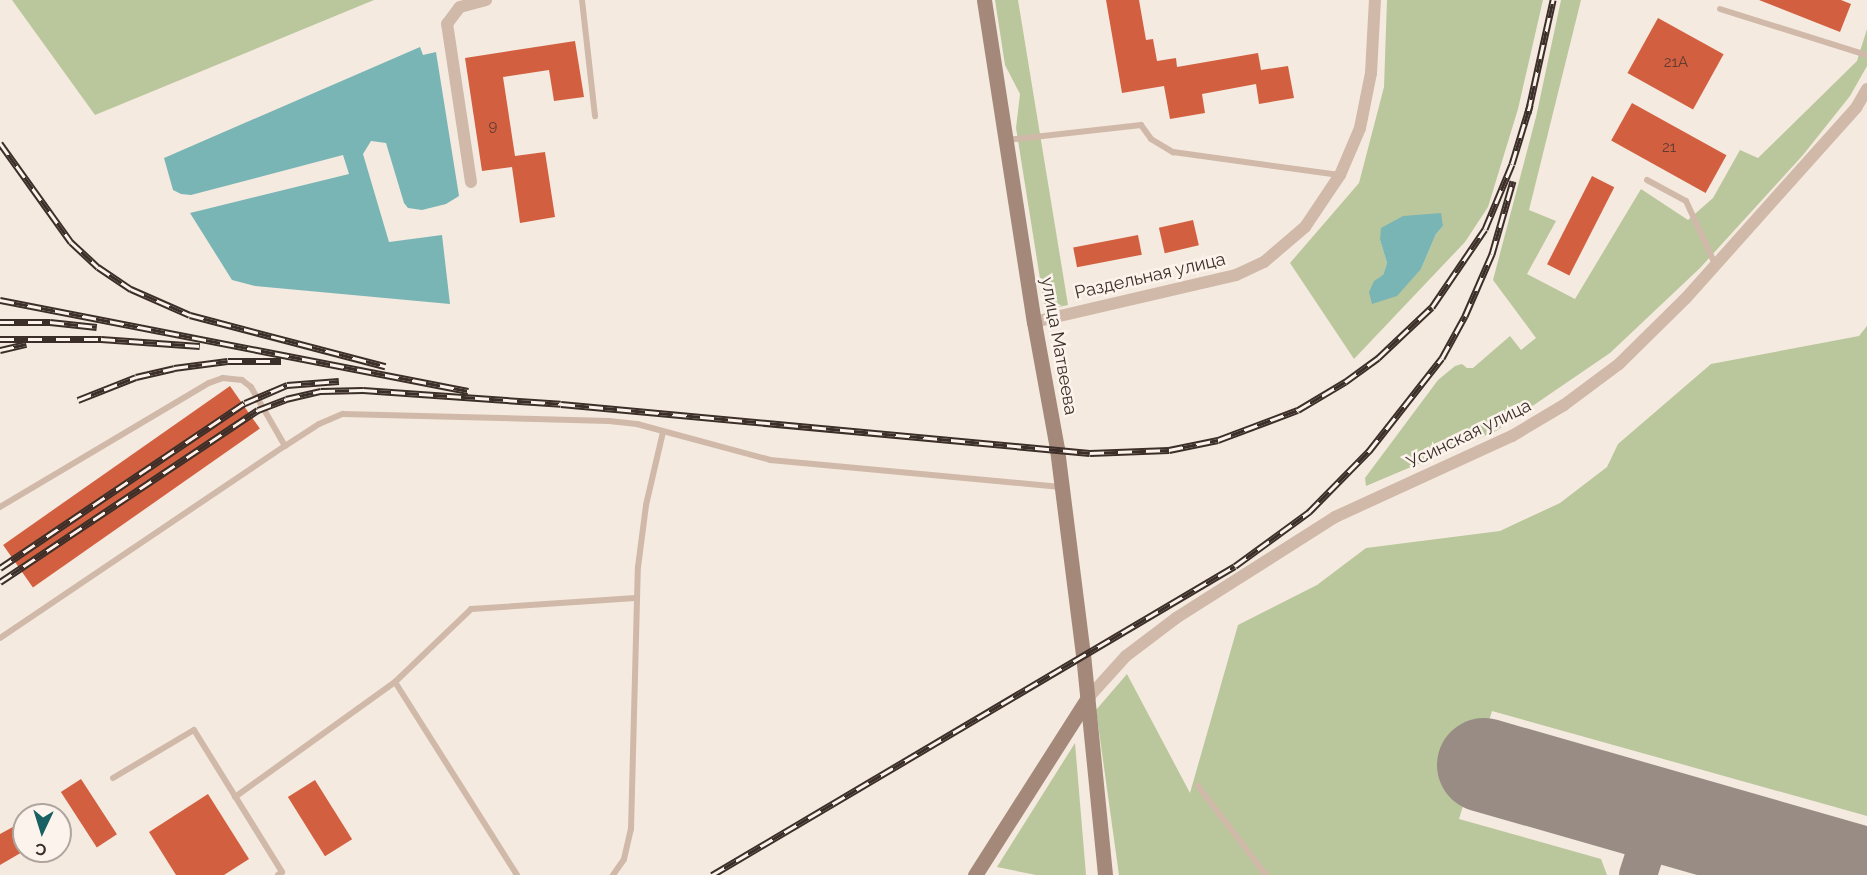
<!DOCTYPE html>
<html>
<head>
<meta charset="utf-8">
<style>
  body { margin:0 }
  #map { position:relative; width:1867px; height:875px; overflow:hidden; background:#f5eadf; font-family:Raleway,sans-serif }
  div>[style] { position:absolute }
  .green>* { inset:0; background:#bac79c }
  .water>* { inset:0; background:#7ab5b6 }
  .taxiway>* { height:38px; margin:-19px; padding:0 19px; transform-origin:19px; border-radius:19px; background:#988c84 }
  .runway>* { height:94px; margin:-47px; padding:0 47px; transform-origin:47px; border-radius:47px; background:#988c84 }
  .building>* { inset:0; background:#d26040; transform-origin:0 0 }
  .lane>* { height:6px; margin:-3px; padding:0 3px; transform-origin:3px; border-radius:3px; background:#d0b9a9 }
  .street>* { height:12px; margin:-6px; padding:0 6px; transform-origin:6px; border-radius:6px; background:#d0b9a9 }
  .secondary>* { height:15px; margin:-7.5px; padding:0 7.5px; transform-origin:7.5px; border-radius:7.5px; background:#a48879 }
  .rail>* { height:7px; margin-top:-3.5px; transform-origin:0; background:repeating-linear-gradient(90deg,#fcf4ec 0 14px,#3c2f29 0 28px); box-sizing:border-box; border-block:2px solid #3c2f29 }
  span { translate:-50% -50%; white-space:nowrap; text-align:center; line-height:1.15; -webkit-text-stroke:5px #fcf4ec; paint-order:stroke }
  .number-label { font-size:15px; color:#623b2f }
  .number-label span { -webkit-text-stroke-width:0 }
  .street-label { font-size:18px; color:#3c2f29 }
  .north { position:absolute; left:12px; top:803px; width:60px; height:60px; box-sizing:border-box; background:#fcf4ec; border:2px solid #afa59e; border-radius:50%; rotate:184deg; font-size:16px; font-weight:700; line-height:24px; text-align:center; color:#3c2f29 }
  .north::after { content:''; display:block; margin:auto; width:21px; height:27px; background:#196063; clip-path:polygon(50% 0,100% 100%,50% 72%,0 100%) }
</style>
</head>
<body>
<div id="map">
  <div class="green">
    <div style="clip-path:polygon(12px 0,374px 0,95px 115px)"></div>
    <div style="clip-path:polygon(995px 0,1018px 0,1068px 305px,1045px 310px,1016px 128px,1020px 94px,1005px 65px)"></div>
    <div style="clip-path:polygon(evenodd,1387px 0,1543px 0,1518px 109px,1488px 207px,1465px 242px,1354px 359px,1290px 263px,1359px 183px,1384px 87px,1387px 0,1443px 226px,1436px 234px,1421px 269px,1383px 275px,1387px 263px,1380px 240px,1443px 226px)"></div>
    <div style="clip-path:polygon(1561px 0,1581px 0,1529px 210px,1556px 221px,1527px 274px,1575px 299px,1641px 189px,1688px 220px,1713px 198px,1740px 150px,1758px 158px,1857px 61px,1867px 29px,1867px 66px,1850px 96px,1803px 155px,1700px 268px,1610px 353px,1496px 431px,1366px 486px,1365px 478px,1438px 380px,1455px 366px,1462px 364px,1467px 368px,1473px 368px,1510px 336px,1521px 350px,1536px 338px,1493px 280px,1536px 117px)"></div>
    <div style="clip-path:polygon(1867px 326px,1867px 816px,1492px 711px,1459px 819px,1601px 859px,1607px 875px,1119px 875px,1096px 710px,1127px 674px,1190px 793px,1238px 625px,1317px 585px,1366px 548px,1500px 531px,1560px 503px,1607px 467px,1618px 444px,1711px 364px,1859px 336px)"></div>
    <div style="clip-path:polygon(1075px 743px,1086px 875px,1036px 875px,997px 867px)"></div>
  </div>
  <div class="water">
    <div style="clip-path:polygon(420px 47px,423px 55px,436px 52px,459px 196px,446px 204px,422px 210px,408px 208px,404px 203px,386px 143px,371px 141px,363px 154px,389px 242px,442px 235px,450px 304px,255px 286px,232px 280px,190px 213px,349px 174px,343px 155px,191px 195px,181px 194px,173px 190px,164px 158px)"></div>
    <div style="clip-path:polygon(1441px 213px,1443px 226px,1436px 234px,1421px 269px,1397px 296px,1372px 304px,1369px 292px,1374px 281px,1383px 275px,1387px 263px,1380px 240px,1381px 228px,1403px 216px)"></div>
  </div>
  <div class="taxiway">
    <div style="left:1638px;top:875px;width:63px;rotate:-72.4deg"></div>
  </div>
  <div class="runway">
    <div style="left:1484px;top:765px;width:398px;rotate:16deg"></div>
  </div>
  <div class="building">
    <div style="clip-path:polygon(1106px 0,1139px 0,1146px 40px,1153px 39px,1157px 61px,1176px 58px,1177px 67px,1258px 53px,1261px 70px,1288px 66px,1294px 98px,1259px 104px,1256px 84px,1202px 94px,1205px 113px,1170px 119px,1164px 86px,1122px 93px)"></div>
    <div style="clip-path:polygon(1759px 0,1841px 0,1851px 4px,1840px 32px)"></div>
    <div style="left:1658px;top:18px;width:75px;height:63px;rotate:29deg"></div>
    <div style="clip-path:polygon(575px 41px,584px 97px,554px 101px,549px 70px,503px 77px,515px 156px,545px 152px,555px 217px,520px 223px,512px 167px,482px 171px,465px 58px)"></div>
    <div style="left:1632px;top:103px;width:108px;height:43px;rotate:29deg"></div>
    <div style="left:1592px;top:176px;width:25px;height:99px;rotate:27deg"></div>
    <div style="left:1193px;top:220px;width:26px;height:35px;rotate:77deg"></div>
    <div style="left:1138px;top:235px;width:20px;height:66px;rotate:79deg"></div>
    <div style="left:230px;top:386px;width:52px;height:277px;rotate:55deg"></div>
    <div style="left:81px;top:779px;width:66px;height:24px;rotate:57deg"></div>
    <div style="left:315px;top:780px;width:70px;height:32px;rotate:58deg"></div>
    <div style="clip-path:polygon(208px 794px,249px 859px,224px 875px,176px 875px,149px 832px)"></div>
    <div style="clip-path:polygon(24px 821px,24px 851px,0 865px,0 834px)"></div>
  </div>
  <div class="lane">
    <div style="left:582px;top:0;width:117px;rotate:83.6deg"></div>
    <div style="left:1720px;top:9px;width:154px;rotate:17.4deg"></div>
    <div style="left:1006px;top:140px;width:136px;rotate:-6.3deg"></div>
    <div style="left:1141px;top:125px;width:17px;rotate:54deg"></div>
    <div style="left:1151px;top:139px;width:26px;rotate:31deg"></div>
    <div style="left:1173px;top:152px;width:168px;rotate:7.9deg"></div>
    <div style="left:1647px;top:180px;width:44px;rotate:28.3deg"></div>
    <div style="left:1686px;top:201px;width:69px;rotate:65.3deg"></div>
    <div style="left:0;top:507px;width:243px;rotate:-30.7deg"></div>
    <div style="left:209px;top:383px;width:15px;rotate:-20deg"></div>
    <div style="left:223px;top:378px;width:19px;rotate:6deg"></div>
    <div style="left:242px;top:380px;width:11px;rotate:38deg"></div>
    <div style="left:251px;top:387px;width:68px;rotate:60deg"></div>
    <div style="left:0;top:638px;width:344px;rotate:-34deg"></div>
    <div style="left:285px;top:446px;width:40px;rotate:-32.9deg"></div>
    <div style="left:319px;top:424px;width:26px;rotate:-23deg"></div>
    <div style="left:343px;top:414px;width:266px;rotate:1.5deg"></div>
    <div style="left:609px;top:421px;width:28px;rotate:6deg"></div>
    <div style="left:637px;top:424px;width:138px;rotate:15.1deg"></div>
    <div style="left:770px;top:460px;width:292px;rotate:5.3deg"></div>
    <div style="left:395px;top:682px;width:105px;rotate:-43.8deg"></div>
    <div style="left:471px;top:609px;width:165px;rotate:-3.8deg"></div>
    <div style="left:113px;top:778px;width:94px;rotate:-30.7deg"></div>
    <div style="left:194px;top:730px;width:167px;rotate:58.2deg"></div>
    <div style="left:282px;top:872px;width:5px;rotate:143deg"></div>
    <div style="left:1198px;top:786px;width:112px;rotate:52.6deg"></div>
    <div style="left:235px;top:797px;width:197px;rotate:-35.7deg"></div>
    <div style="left:395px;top:682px;width:228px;rotate:57.7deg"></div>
    <div style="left:613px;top:875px;width:19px;rotate:-55deg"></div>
    <div style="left:624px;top:859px;width:31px;rotate:-77deg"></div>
    <div style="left:631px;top:829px;width:262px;rotate:-88.5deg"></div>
    <div style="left:638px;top:567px;width:63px;rotate:-82.6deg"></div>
    <div style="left:646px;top:505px;width:75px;rotate:-76.9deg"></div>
  </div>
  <div class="street">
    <div style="left:471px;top:182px;width:160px;rotate:-98.6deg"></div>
    <div style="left:447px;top:24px;width:21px;rotate:-53deg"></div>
    <div style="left:460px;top:7px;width:27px;rotate:-15deg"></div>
    <div style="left:1034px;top:322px;width:207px;rotate:-13.1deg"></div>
    <div style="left:1236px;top:275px;width:31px;rotate:-25deg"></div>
    <div style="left:1264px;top:262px;width:54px;rotate:-40.5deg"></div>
    <div style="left:1305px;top:227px;width:63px;rotate:-56.1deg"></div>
    <div style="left:1340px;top:175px;width:51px;rotate:-66.9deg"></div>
    <div style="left:1360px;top:128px;width:56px;rotate:-78.7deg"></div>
    <div style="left:1371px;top:73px;width:73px;rotate:-86.9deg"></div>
    <div style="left:1087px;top:699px;width:58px;rotate:-47.8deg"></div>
    <div style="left:1126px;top:656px;width:63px;rotate:-37.2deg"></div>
    <div style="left:1176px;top:618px;width:188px;rotate:-32.4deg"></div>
    <div style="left:1335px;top:517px;width:195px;rotate:-24.6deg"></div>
    <div style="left:1512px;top:436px;width:61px;rotate:-30.8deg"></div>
    <div style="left:1564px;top:405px;width:69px;rotate:-36.7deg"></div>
    <div style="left:1619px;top:364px;width:94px;rotate:-44.6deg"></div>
    <div style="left:1686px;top:298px;width:255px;rotate:-48.2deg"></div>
    <div style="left:1856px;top:108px;width:22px;rotate:-60deg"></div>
  </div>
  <div class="secondary">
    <div style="left:984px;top:0;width:326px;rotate:81.2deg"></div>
    <div style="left:1034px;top:322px;width:129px;rotate:79.7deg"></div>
    <div style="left:1057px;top:449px;width:207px;rotate:82.8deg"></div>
    <div style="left:1083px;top:654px;width:222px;rotate:84.3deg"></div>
    <div style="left:975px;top:875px;width:209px;rotate:-57.5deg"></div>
  </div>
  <div class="rail">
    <div style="left:1528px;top:113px;width:116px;rotate:-77.5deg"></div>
    <div style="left:0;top:143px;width:122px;rotate:54.4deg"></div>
    <div style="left:71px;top:242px;width:37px;rotate:43deg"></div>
    <div style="left:98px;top:267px;width:40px;rotate:34deg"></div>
    <div style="left:131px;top:289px;width:64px;rotate:23.8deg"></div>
    <div style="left:190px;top:315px;width:202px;rotate:14.7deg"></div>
    <div style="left:0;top:300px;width:477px;rotate:11deg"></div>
    <div style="left:0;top:322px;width:50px"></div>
    <div style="left:50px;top:322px;width:47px;rotate:6.1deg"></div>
    <div style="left:0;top:339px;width:101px"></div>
    <div style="left:101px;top:339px;width:99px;rotate:4deg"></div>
    <div style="left:0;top:350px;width:27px;rotate:-13deg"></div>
    <div style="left:78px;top:400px;width:62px;rotate:-21.6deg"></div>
    <div style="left:136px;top:377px;width:39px;rotate:-13deg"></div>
    <div style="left:174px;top:368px;width:54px;rotate:-7.4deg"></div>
    <div style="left:228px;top:361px;width:53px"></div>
    <div style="left:0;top:568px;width:295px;rotate:-34deg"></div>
    <div style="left:245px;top:403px;width:46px;rotate:-23.2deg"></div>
    <div style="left:287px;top:385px;width:52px;rotate:-4.4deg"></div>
    <div style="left:0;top:582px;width:310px;rotate:-33.7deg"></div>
    <div style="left:258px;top:410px;width:30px;rotate:-21deg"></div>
    <div style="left:286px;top:399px;width:36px;rotate:-13deg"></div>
    <div style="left:321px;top:391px;width:42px;rotate:-1.4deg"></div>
    <div style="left:363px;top:390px;width:198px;rotate:4deg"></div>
    <div style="left:561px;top:404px;width:531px;rotate:5.29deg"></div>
    <div style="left:1090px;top:453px;width:79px;rotate:-2.2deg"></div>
    <div style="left:1169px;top:450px;width:50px;rotate:-11.5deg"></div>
    <div style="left:1218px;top:440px;width:85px;rotate:-20.6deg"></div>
    <div style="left:1298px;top:410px;width:55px;rotate:-30.8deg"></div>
    <div style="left:1345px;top:382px;width:41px;rotate:-36deg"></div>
    <div style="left:1378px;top:358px;width:74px;rotate:-43.4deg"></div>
    <div style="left:1432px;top:307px;width:94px;rotate:-55.8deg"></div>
    <div style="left:1485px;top:229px;width:70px;rotate:-67.4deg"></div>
    <div style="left:1512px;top:164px;width:62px;rotate:-73deg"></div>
    <div style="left:712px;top:875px;width:607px;rotate:-30.58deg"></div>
    <div style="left:1235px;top:566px;width:92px;rotate:-36.1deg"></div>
    <div style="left:1309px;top:512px;width:86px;rotate:-45.5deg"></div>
    <div style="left:1369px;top:451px;width:118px;rotate:-51.9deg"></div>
    <div style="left:1442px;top:358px;width:48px;rotate:-61.3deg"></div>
    <div style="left:1465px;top:316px;width:68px;rotate:-66.5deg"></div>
    <div style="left:1492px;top:254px;width:76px;rotate:-74deg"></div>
  </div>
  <div class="number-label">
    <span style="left:1676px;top:63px">21А</span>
    <span style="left:493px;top:127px">9</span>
    <span style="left:1669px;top:148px">21</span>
  </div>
  <div class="street-label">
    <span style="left:1150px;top:276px;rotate:-13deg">Раздельная улица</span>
    <span style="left:1059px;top:346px;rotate:80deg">улица Матвеева</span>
    <span style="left:1469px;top:434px;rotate:-26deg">Усинская улица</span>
  </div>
  <div class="north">С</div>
</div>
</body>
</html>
